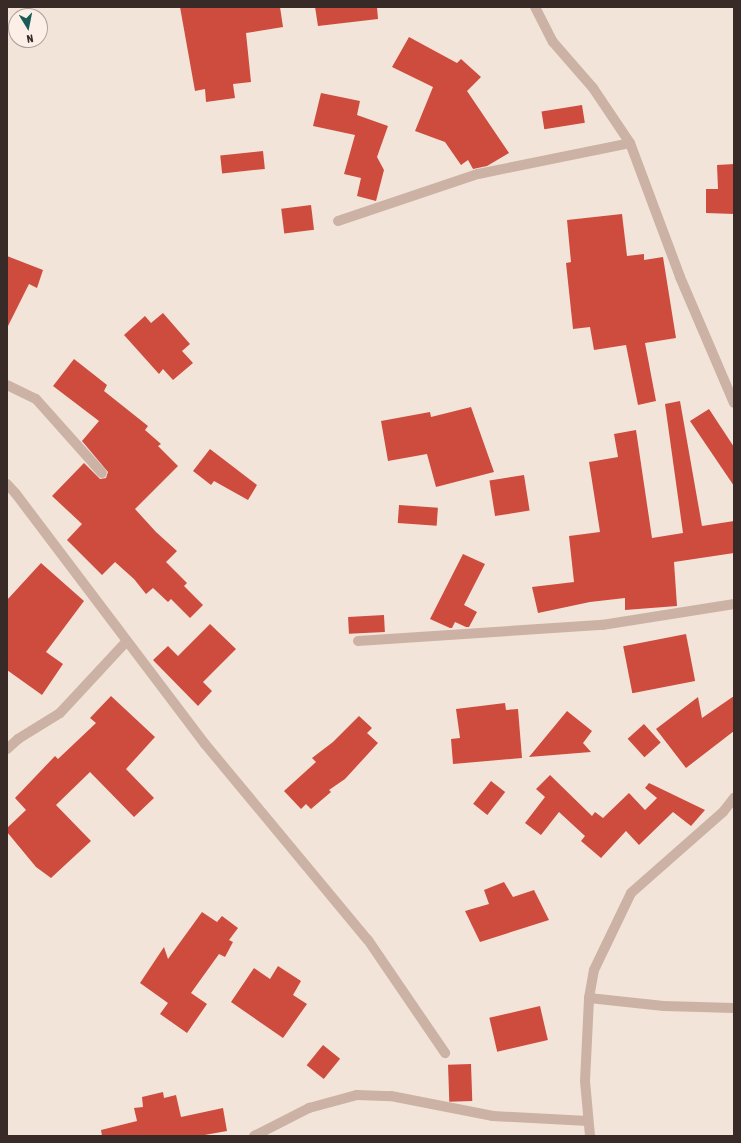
<!DOCTYPE html>
<html>
<head>
<meta charset="utf-8">
<style>
  body { margin:0 }
  #map { position:relative; width:741px; height:1143px; overflow:hidden; background:#f3e4da; font-family:"Asap Condensed",sans-serif }
  div>[style] { position:absolute }
  .building>* { inset:0; background:#ce4c3e; transform-origin:0 0 }
  .minor>* { height:10px; margin:-5px; padding:0 5px; transform-origin:5px; border-radius:5px; background:#ccb2a5 }
  span { translate:-50% -50%; white-space:nowrap; text-align:center; line-height:1.15; -webkit-text-stroke:3px #fbefe7; paint-order:stroke }
  .frame { position:absolute; inset:0; border:8px solid #382a27; pointer-events:none }
  .north { position:absolute; left:8px; top:8px; width:40px; height:40px; box-sizing:border-box; background:#fbefe7; border:1px solid #ada09a; border-radius:50%; rotate:170deg; font-size:11px; font-weight:700; line-height:16px; text-align:center; color:#382a27 }
  .north::after { content:''; display:block; margin:auto; width:14px; height:18px; background:#1a5c57; clip-path:polygon(50% 0,100% 100%,50% 72%,0 100%) }
</style>
</head>
<body>
<div id="map">
  <div class="building">
    <div style="clip-path:polygon(180px 7px,280px 7px,283px 27px,246px 33px,251px 82px,233px 84px,235px 98px,206px 102px,205px 89px,195px 91px)"></div>
    <div style="clip-path:polygon(315px 7px,377px 7px,378px 19px,318px 26px)"></div>
    <div style="clip-path:polygon(409px 37px,457px 63px,461px 59px,481px 77px,467px 91px,509px 153px,487px 166px,473px 169px,468px 160px,461px 165px,445px 142px,415px 131px,433px 87px,392px 67px)"></div>
    <div style="clip-path:polygon(321px 93px,360px 101px,357px 115px,388px 126px,377px 157px,384px 170px,376px 201px,357px 196px,361px 178px,344px 174px,355px 135px,313px 126px)"></div>
    <div style="left:582px;top:105px;width:18px;height:41px;rotate:81deg"></div>
    <div style="left:263px;top:151px;width:18px;height:43px;rotate:84deg"></div>
    <div style="clip-path:polygon(734px 164px,734px 214px,706px 213px,706px 189px,718px 189px,717px 165px)"></div>
    <div style="left:311px;top:205px;width:25px;height:30px;rotate:83deg"></div>
    <div style="clip-path:polygon(622px 214px,627px 256px,644px 254px,644px 260px,663px 257px,676px 338px,645px 343px,656px 401px,638px 405px,626px 345px,594px 350px,590px 327px,573px 329px,566px 263px,571px 262px,567px 220px)"></div>
    <div style="clip-path:polygon(7px 256px,43px 270px,37px 288px,29px 284px,7px 328px)"></div>
    <div style="clip-path:polygon(163px 313px,190px 344px,182px 351px,193px 363px,173px 380px,163px 369px,159px 374px,124px 335px,145px 316px,151px 323px)"></div>
    <div style="clip-path:polygon(74px 359px,107px 385px,104px 391px,148px 426px,145px 430px,161px 444px,158px 446px,178px 466px,135px 509px,156px 532px,177px 551px,166px 562px,187px 583px,184px 586px,203px 605px,190px 618px,171px 599px,168px 602px,153px 588px,146px 594px,134px 579px,115px 562px,102px 575px,67px 540px,82px 524px,52px 496px,84px 463px,100px 479px,106px 478px,108px 472px,82px 441px,99px 421px,53px 386px)"></div>
    <div style="clip-path:polygon(680px 401px,702px 526px,734px 521px,734px 553px,674px 562px,677px 606px,625px 610px,625px 598px,590px 602px,538px 613px,532px 587px,574px 582px,569px 536px,600px 532px,589px 462px,618px 457px,614px 434px,636px 430px,652px 538px,683px 533px,665px 404px)"></div>
    <div style="clip-path:polygon(471px 407px,494px 472px,436px 487px,427px 454px,388px 461px,381px 421px,430px 412px,431px 417px)"></div>
    <div style="clip-path:polygon(709px 409px,734px 447px,734px 486px,690px 421px)"></div>
    <div style="clip-path:polygon(210px 449px,257px 485px,248px 500px,214px 481px,211px 485px,193px 471px)"></div>
    <div style="left:524px;top:475px;width:36px;height:35px;rotate:81deg"></div>
    <div style="left:399px;top:505px;width:39px;height:18px;rotate:4deg"></div>
    <div style="clip-path:polygon(463px 554px,485px 564px,464px 605px,477px 612px,469px 627px,466px 627px,455px 622px,452px 628px,450px 628px,430px 619px)"></div>
    <div style="clip-path:polygon(41px 563px,84px 601px,46px 652px,63px 664px,42px 695px,7px 670px,7px 600px)"></div>
    <div style="left:384px;top:615px;width:17px;height:36px;rotate:87deg"></div>
    <div style="clip-path:polygon(210px 624px,236px 649px,203px 682px,212px 691px,198px 706px,153px 660px,168px 646px,178px 656px)"></div>
    <div style="left:686px;top:634px;width:48px;height:64px;rotate:79deg"></div>
    <div style="clip-path:polygon(111px 696px,155px 737px,126px 769px,154px 798px,134px 817px,90px 772px,56px 805px,91px 841px,51px 878px,36px 867px,7px 832px,7px 828px,26px 810px,15px 798px,55px 756px,58px 759px,96px 723px,90px 718px)"></div>
    <div style="clip-path:polygon(734px 696px,734px 731px,686px 768px,656px 729px,698px 697px,702px 718px)"></div>
    <div style="clip-path:polygon(505px 703px,506px 710px,518px 709px,522px 758px,453px 764px,451px 739px,460px 738px,456px 709px)"></div>
    <div style="clip-path:polygon(567px 711px,592px 731px,583px 743px,591px 752px,529px 757px)"></div>
    <div style="clip-path:polygon(359px 716px,372px 728px,367px 733px,378px 743px,345px 779px,329px 790px,331px 792px,311px 809px,306px 804px,301px 809px,284px 791px,316px 762px,312px 758px,333px 742px)"></div>
    <div style="left:644px;top:724px;width:25px;height:22px;rotate:48deg"></div>
    <div style="clip-path:polygon(550px 775px,592px 816px,595px 812px,603px 818px,629px 793px,645px 810px,657px 798px,645px 788px,649px 783px,705px 810px,691px 826px,673px 812px,639px 845px,626px 831px,601px 858px,581px 841px,585px 836px,559px 812px,541px 835px,525px 823px,545px 797px,536px 789px)"></div>
    <div style="left:491px;top:781px;width:18px;height:29px;rotate:38deg"></div>
    <div style="clip-path:polygon(504px 882px,513px 897px,534px 890px,549px 920px,480px 942px,465px 911px,489px 904px,484px 890px)"></div>
    <div style="clip-path:polygon(202px 912px,217px 922px,222px 916px,238px 928px,229px 940px,233px 942px,225px 957px,219px 954px,191px 993px,207px 1004px,187px 1033px,160px 1014px,168px 1003px,140px 983px,164px 947px,168px 959px)"></div>
    <div style="clip-path:polygon(278px 966px,301px 981px,293px 995px,307px 1004px,283px 1038px,231px 1002px,254px 968px,270px 979px)"></div>
    <div style="left:540px;top:1006px;width:35px;height:52px;rotate:77deg"></div>
    <div style="left:323px;top:1045px;width:22px;height:26px;rotate:39deg"></div>
    <div style="left:471px;top:1064px;width:37px;height:23px;rotate:88deg"></div>
    <div style="clip-path:polygon(163px 1092px,164px 1098px,176px 1095px,181px 1117px,223px 1108px,227px 1131px,199px 1136px,102px 1136px,101px 1130px,137px 1121px,134px 1108px,143px 1107px,142px 1097px)"></div>
  </div>
  <div class="minor">
    <div style="left:535px;top:7px;width:39px;rotate:63deg"></div>
    <div style="left:553px;top:42px;width:61px;rotate:49deg"></div>
    <div style="left:593px;top:88px;width:66px;rotate:56.1deg"></div>
    <div style="left:630px;top:143px;width:143px;rotate:69.5deg"></div>
    <div style="left:680px;top:277px;width:137px;rotate:66.8deg"></div>
    <div style="left:338px;top:221px;width:148px;rotate:-18.6deg"></div>
    <div style="left:478px;top:174px;width:155px;rotate:-11.5deg"></div>
    <div style="left:7px;top:385px;width:32px;rotate:26deg"></div>
    <div style="left:36px;top:399px;width:99px;rotate:48.3deg"></div>
    <div style="left:7px;top:484px;width:13px;rotate:48deg"></div>
    <div style="left:16px;top:494px;width:313px;rotate:52.9deg"></div>
    <div style="left:205px;top:744px;width:255px;rotate:50.3deg"></div>
    <div style="left:368px;top:940px;width:137px;rotate:55.7deg"></div>
    <div style="left:358px;top:641px;width:245px;rotate:-3.8deg"></div>
    <div style="left:602px;top:625px;width:134px;rotate:-9deg"></div>
    <div style="left:7px;top:749px;width:15px;rotate:-42deg"></div>
    <div style="left:18px;top:739px;width:49px;rotate:-31.8deg"></div>
    <div style="left:60px;top:713px;width:98px;rotate:-47.1deg"></div>
    <div style="left:589px;top:998px;width:75px;rotate:6.1deg"></div>
    <div style="left:664px;top:1006px;width:70px;rotate:1.6deg"></div>
    <div style="left:254px;top:1136px;width:62px;rotate:-27deg"></div>
    <div style="left:309px;top:1108px;width:50px;rotate:-15.2deg"></div>
    <div style="left:357px;top:1095px;width:34px;rotate:2deg"></div>
    <div style="left:391px;top:1096px;width:104px;rotate:11.1deg"></div>
    <div style="left:493px;top:1116px;width:95px;rotate:3deg"></div>
    <div style="left:590px;top:1136px;width:55px;rotate:-95.2deg"></div>
    <div style="left:585px;top:1081px;width:83px;rotate:-87.2deg"></div>
    <div style="left:589px;top:998px;width:28px;rotate:-80deg"></div>
    <div style="left:594px;top:970px;width:85px;rotate:-64.3deg"></div>
    <div style="left:631px;top:893px;width:123px;rotate:-41.4deg"></div>
    <div style="left:723px;top:812px;width:18px;rotate:-52deg"></div>
  </div>
  <div class="frame"></div>
  <div class="north">N</div>
</div>
</body>
</html>
